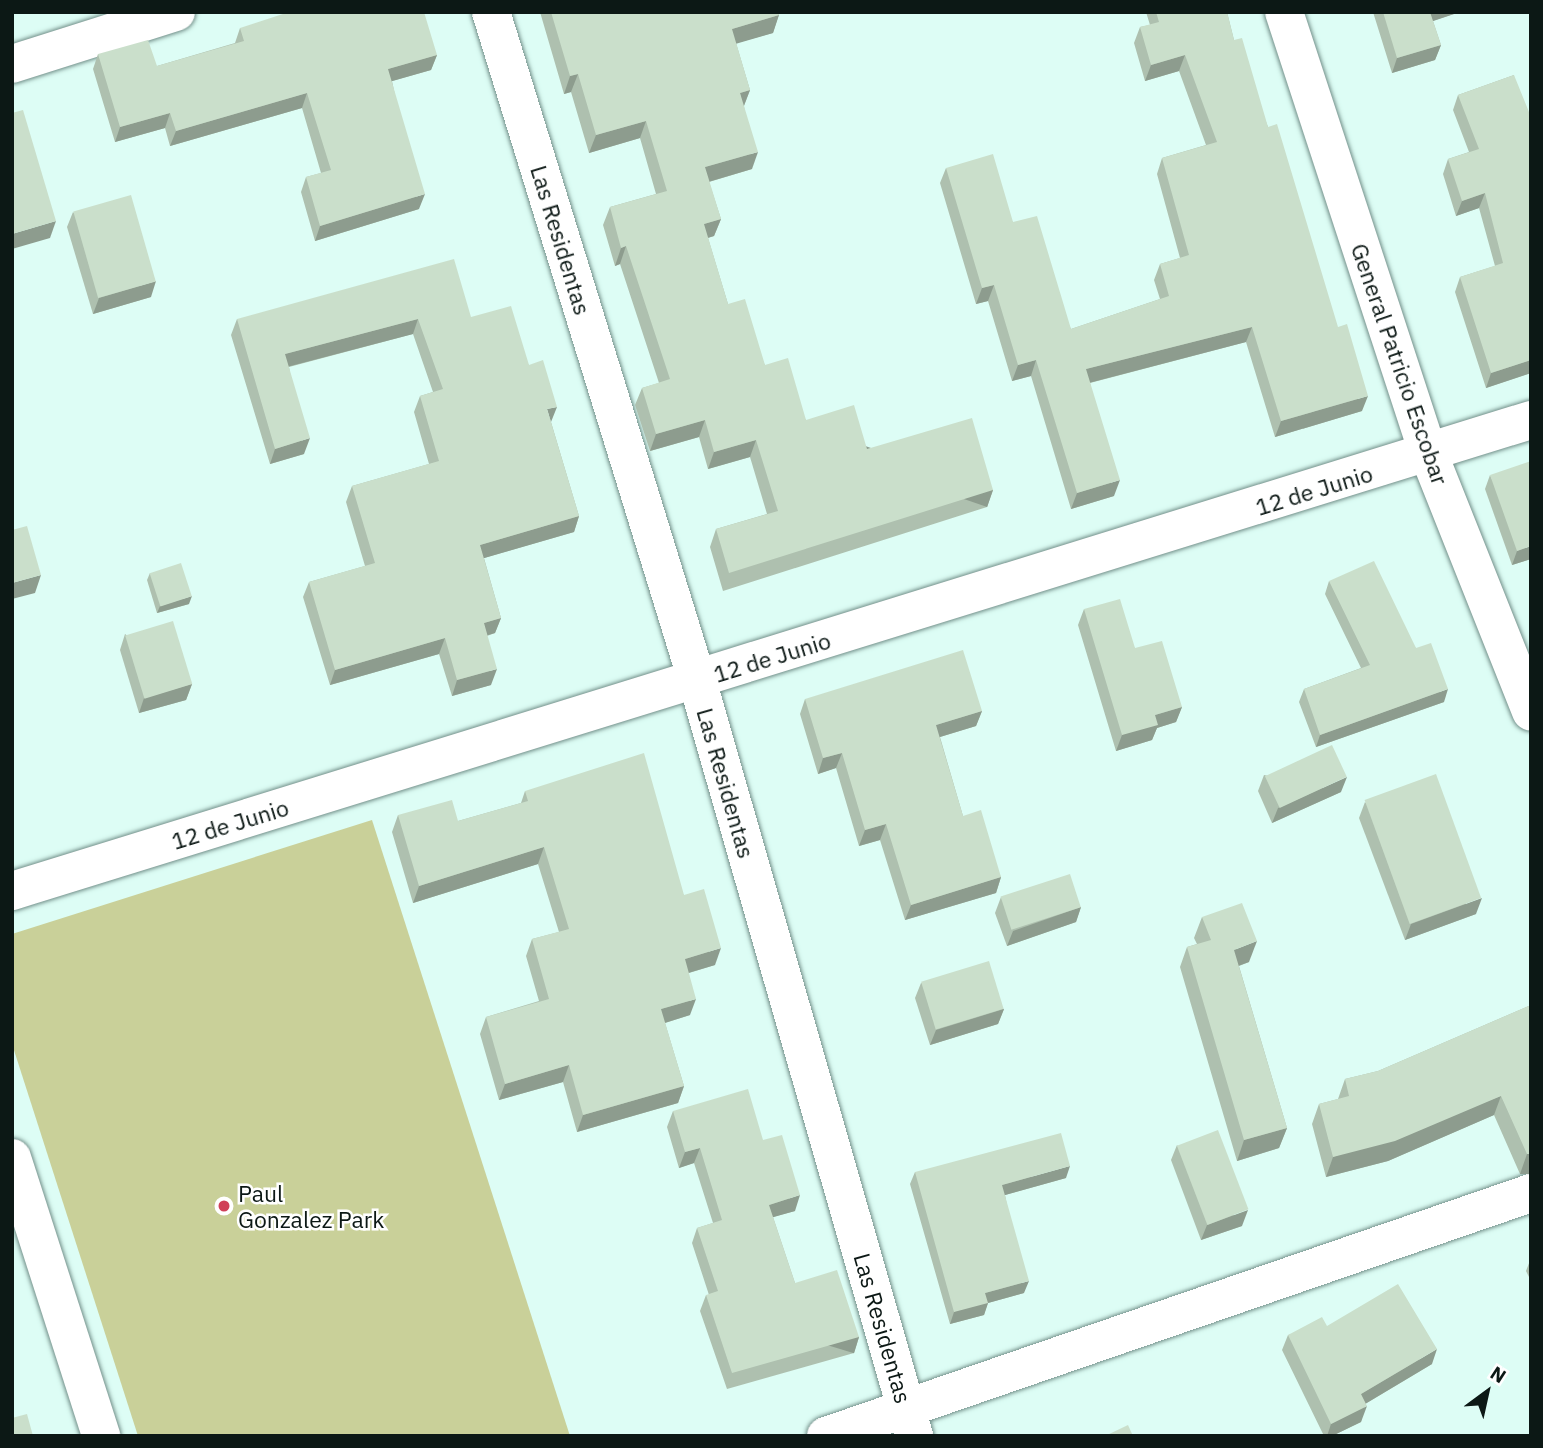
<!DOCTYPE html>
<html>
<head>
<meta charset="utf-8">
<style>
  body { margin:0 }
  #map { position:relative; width:1543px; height:1448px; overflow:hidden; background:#ddfdf5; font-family:"IBM Plex Sans",sans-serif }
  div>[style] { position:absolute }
  .green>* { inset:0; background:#c9d099 }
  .roads { filter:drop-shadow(0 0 2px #73908a) drop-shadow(0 0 2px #73908a) }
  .minor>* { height:38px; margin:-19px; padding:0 19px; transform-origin:19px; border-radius:19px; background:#fff }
  .wall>* { inset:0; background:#aec0af }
  .shaded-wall>* { inset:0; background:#8d9c8e; transform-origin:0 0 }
  .building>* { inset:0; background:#cadfcb; transform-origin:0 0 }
  .dots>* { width:19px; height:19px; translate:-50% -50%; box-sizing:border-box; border:4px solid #fff; border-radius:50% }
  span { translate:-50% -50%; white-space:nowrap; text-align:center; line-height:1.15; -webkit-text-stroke:5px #fff; paint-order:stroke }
  .street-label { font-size:23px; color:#0c1815 }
  .poi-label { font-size:23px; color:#0c1815 }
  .left { translate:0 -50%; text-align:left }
  .frame { position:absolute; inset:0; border:14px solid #0c1815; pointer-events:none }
  .north { position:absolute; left:1452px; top:1357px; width:70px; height:70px; -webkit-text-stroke:5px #fff; paint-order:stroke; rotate:33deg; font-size:19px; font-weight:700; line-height:28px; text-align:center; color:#0c1815 }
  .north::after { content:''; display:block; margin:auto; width:24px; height:32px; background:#0c1815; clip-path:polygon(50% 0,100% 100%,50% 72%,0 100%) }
</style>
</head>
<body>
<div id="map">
  <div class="green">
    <div style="clip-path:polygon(372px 820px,570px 1436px,138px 1436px,12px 1044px,12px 934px)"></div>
  </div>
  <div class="roads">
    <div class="minor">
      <div style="left:491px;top:12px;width:699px;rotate:72.86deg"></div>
      <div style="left:697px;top:680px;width:787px;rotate:73.98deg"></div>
      <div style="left:1284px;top:12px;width:466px;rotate:71.9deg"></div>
      <div style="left:1429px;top:455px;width:276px;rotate:68.3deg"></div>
      <div style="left:12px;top:64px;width:172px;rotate:-17.6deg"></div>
      <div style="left:12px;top:891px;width:1590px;rotate:-17.23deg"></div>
      <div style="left:12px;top:1158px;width:292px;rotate:72.2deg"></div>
      <div style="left:826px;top:1436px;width:746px;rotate:-19.02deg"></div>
    </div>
  </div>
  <div class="wall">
    <div style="clip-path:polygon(540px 12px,784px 12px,779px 14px,773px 33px,736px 43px,750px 90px,744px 106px,752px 169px,709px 182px,721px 219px,714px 236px,708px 238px,728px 304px,765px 365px,806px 420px,867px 449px,993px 490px,987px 507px,723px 591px,710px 547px,716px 529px,767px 514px,750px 457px,708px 469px,699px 437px,650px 451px,635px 405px,642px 388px,659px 383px,620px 264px,615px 266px,603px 225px,610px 207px,656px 194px,640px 138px,589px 153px,571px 92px,564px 94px)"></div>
    <div style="clip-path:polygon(1146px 12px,1227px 12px,1234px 40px,1268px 127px,1362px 411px,1275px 437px,1246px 342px,1090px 383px,1114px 496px,1071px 509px,1031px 376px,1012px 381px,988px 301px,976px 304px,940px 183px,946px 168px,1013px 222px,1071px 329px,1160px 299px,1154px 280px,1160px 264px,1180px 258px,1157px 174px,1162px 158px,1206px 145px,1179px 71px,1145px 81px,1134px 43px,1140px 27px,1150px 25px)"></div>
    <div style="clip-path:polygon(1373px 12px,1460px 12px,1433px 21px,1441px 45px,1435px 60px,1392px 73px)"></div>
    <div style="clip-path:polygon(240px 28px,437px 55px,431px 70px,392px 81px,419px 209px,315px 241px,301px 192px,306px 177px,321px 173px,302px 108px,170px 146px,165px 128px,115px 142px,93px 69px,98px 54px,157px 66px,235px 43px)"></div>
    <div style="clip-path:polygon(1514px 75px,1531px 373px,1486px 388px,1455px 292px,1460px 277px,1495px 266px,1479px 208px,1456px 216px,1443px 174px,1448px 159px,1469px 152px,1453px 110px,1458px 95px)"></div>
    <div style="clip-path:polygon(73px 212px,151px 297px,93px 314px,67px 227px)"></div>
    <div style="clip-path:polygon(471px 317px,529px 365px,551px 422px,579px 516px,574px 532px,484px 558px,501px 618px,495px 633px,487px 636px,491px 685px,452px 696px,439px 654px,330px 685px,303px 597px,309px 582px,365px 566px,346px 502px,352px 486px,429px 464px,414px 412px,420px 396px,433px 392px,413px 334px,289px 367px,304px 454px,270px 464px,231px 335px,237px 319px)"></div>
    <div style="clip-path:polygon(1490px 475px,1531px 559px,1512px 565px,1485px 489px)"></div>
    <div style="clip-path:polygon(150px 573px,189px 604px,157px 613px,147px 580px)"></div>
    <div style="clip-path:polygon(1329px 581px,1416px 648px,1444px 702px,1316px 747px,1299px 702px,1304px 689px,1361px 668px,1325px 594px)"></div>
    <div style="clip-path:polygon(1084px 609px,1135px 648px,1182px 707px,1176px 722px,1157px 728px,1152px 740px,1116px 751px,1078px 625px)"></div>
    <div style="clip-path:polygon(125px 634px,192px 684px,186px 700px,139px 713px,120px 650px)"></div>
    <div style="clip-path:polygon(805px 699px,982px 711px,976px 726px,940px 737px,963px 816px,1001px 877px,996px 893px,905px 920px,880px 840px,859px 846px,836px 768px,818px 774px,800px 714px)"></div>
    <div style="clip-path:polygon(1264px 775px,1341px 792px,1272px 823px,1258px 791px)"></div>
    <div style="clip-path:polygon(525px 791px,684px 895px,715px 965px,689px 973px,690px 1015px,665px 1023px,684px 1086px,678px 1103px,577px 1132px,563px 1082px,499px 1100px,480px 1034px,486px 1017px,539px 1001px,526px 956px,532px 939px,559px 932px,538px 864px,413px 903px,392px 832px,398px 815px,458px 821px,521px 803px)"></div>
    <div style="clip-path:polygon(1365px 802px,1476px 914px,1405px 940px,1359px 818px)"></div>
    <div style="clip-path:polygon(1001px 897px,1081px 907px,1076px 922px,1007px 946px,995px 913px)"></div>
    <div style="clip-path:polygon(1202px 917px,1249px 962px,1239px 966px,1287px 1128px,1279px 1148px,1237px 1161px,1180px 967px,1187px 947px,1197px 944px,1194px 938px)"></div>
    <div style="clip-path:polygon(921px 983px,1004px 1009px,998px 1024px,930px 1045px,915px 998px)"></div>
    <div style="clip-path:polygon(1531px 1005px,1531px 1174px,1520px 1174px,1494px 1115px,1388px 1161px,1326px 1177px,1312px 1124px,1319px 1104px,1338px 1099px,1345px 1079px,1378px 1071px)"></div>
    <div style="clip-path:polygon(673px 1111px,763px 1140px,795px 1211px,773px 1217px,795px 1283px,859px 1337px,854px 1353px,727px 1389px,700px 1311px,706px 1295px,709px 1295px,692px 1243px,697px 1228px,713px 1223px,694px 1163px,679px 1168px,667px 1127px)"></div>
    <div style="clip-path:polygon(1177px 1145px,1242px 1226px,1201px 1240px,1171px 1160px)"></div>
    <div style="clip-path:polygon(915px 1172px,1066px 1178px,1005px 1195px,1024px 1293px,988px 1303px,984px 1315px,950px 1324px,910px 1184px)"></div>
    <div style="clip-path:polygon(1531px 1258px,1531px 1281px,1526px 1271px)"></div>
    <div style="clip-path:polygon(1327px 1326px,1432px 1364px,1365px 1404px,1361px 1422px,1332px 1436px,1324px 1436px,1282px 1350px,1288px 1335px)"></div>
  </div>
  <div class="shaded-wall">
    <div style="clip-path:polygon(1428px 12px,1460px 12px,1424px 24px)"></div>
    <div style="clip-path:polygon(779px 15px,773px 33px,725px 47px,732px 29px)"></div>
    <div style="clip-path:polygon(1441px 45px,1435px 60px,1392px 73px,1397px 58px)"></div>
    <div style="clip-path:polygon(437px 55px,431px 70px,382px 84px,388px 69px)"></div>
    <div style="clip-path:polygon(1185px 55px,1179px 71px,1145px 81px,1151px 65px)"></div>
    <div style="clip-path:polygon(578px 74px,571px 92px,564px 94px,570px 76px)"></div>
    <div style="clip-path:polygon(750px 90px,743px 108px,740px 93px)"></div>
    <div style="clip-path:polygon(307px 93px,302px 108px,170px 146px,176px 131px)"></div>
    <div style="clip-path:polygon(170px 113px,165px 128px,115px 142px,120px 127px)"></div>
    <div style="clip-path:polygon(646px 121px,640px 138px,589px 153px,596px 135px)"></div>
    <div style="clip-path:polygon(758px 152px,752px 169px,698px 185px,705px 167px)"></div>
    <div style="clip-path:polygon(1485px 193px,1479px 208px,1456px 216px,1462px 201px)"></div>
    <div style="clip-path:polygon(425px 194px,419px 209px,315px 241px,320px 226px)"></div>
    <div style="clip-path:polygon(721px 219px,714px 236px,697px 241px,704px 224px)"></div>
    <div style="clip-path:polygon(56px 221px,50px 238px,12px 249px,12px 234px)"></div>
    <div style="clip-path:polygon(626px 246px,620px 264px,615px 266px,621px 248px)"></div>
    <div style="clip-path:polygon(156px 281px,151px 297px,93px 314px,99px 298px)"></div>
    <div style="clip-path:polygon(994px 285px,988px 301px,976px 304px,982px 288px)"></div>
    <div style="clip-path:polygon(418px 319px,413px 334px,279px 369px,285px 354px)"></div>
    <div style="clip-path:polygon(1252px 327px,1246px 342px,1081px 385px,1086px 369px)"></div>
    <div style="clip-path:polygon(1036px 360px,1031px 376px,1012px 381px,1018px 365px)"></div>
    <div style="clip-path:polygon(1531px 360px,1531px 373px,1486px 388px,1491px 373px)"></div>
    <div style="clip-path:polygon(1368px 396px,1362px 411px,1275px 437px,1281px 421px)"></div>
    <div style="clip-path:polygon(557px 407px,551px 422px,547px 409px)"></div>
    <div style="clip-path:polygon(705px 420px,699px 437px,650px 451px,656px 434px)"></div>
    <div style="clip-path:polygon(310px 438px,304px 454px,270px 464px,275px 449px)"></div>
    <div style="clip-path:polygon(756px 440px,750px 457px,708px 469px,714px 452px)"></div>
    <div style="clip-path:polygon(1120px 480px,1114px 496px,1071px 509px,1077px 493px)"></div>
    <div style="left:993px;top:490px;width:18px;height:277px;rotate:109deg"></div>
    <div style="clip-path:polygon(579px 516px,574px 532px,474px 561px,480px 545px)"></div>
    <div style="clip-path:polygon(1531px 546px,1531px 559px,1512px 565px,1517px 551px)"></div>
    <div style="clip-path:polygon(41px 575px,35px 593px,12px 599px,12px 583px)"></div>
    <div style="clip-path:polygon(192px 596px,189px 604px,157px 613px,160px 606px)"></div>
    <div style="clip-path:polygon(501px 618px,495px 633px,478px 638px,484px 623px)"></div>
    <div style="clip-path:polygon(445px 638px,439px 654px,330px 685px,335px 670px)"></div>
    <div style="clip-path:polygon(497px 669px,491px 685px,452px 696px,457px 680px)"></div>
    <div style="clip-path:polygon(192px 684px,186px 700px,139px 713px,144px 698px)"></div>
    <div style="clip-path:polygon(1448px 689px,1444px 702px,1316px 747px,1320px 735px)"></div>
    <div style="clip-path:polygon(1182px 707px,1176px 722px,1157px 728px,1152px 740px,1116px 751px,1122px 735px,1155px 715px)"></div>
    <div style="clip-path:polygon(982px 711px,976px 726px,930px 740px,936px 725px)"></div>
    <div style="clip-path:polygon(842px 753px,836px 768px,818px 774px,823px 758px)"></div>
    <div style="clip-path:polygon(1347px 777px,1341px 792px,1272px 823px,1278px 808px)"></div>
    <div style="clip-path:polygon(886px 824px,880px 840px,859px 846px,865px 830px)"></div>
    <div style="clip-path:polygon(544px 847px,538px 864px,413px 903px,419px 886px)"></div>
    <div style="clip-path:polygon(1001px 877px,996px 893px,905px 920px,911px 905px)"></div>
    <div style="clip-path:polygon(1482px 898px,1476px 914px,1405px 940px,1411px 924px)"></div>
    <div style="clip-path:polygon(1081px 907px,1076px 922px,1007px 946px,1013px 931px)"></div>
    <div style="clip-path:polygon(1257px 941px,1249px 962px,1227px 970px,1234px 950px)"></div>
    <div style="clip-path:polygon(721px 948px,715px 965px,678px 976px,685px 959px)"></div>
    <div style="clip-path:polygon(696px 999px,690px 1015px,655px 1026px,661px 1009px)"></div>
    <div style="clip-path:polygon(1004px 1009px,998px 1024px,930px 1045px,936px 1030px)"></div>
    <div style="clip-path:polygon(569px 1065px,563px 1082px,499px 1100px,505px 1084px)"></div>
    <div style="clip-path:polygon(684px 1086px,678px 1103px,577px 1132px,583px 1115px)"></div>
    <div style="clip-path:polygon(1501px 1096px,1494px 1115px,1388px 1161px,1326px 1177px,1333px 1157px)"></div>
    <div style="clip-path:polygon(1287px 1128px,1279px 1148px,1237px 1161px,1244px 1140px)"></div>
    <div style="clip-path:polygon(700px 1148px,694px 1163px,679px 1168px,685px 1152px)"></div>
    <div style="clip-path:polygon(1527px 1154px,1531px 1154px,1531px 1174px,1520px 1174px)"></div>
    <div style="clip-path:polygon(1070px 1166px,1066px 1178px,998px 1197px,1002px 1185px)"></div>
    <div style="clip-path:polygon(800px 1195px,795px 1211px,763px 1220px,769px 1205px)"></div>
    <div style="clip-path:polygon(1248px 1210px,1242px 1226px,1201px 1240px,1207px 1225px)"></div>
    <div style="clip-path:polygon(1029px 1281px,1024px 1293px,988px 1303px,984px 1315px,950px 1324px,954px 1312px,985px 1293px)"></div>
    <div style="left:859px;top:1337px;width:17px;height:132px;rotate:107deg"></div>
    <div style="clip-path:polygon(1437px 1349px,1432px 1364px,1355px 1410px,1361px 1394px)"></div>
    <div style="clip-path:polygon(1367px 1406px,1361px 1422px,1332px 1436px,1327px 1436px,1331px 1424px)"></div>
  </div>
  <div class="building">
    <div style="clip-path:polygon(289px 12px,424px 12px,437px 55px,388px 69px,425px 194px,320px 226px,306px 177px,331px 170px,307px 93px,176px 131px,170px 113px,120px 127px,98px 54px,148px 40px,157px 66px,244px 41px,240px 28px)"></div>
    <div style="clip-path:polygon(551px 12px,778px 12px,779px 15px,732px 29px,750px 90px,740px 93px,758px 152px,705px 167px,721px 219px,704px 224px,728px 304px,745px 299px,765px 365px,788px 358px,806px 420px,854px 405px,867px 449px,972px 418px,993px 490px,729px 573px,716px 529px,778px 511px,756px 440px,714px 452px,705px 420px,656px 434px,642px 388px,670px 379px,626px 246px,621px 248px,610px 207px,667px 191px,646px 121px,596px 135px,578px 74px,570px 76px)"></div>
    <div style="clip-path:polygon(1156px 12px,1227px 12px,1234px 40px,1242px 38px,1268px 127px,1277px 124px,1338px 327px,1347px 324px,1368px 396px,1281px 421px,1252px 327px,1086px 369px,1120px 480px,1077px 493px,1036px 360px,1018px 365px,994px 285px,982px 288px,946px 168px,993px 154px,1013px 222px,1037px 216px,1071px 329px,1169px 296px,1160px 264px,1189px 255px,1162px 158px,1217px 142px,1185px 55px,1151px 65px,1140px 27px,1159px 22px)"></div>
    <div style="clip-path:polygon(1383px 12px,1430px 12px,1441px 45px,1397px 58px)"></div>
    <div style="clip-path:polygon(1514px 75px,1531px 117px,1531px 360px,1491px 373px,1460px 277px,1503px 263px,1485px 193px,1462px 201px,1448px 159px,1479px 149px,1458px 95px)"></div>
    <div style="clip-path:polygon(23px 110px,56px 221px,12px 234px,12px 113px)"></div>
    <div style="left:131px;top:195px;width:90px;height:60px;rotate:74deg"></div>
    <div style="clip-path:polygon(454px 259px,471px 317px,511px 306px,529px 365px,543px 360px,557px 407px,547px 409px,579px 516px,480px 545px,501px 618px,484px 623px,497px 669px,457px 680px,445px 638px,335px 670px,309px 582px,375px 563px,352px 486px,439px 461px,420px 396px,443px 389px,418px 319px,285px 354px,310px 438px,275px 449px,237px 319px)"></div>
    <div style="clip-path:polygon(1531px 461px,1531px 546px,1517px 551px,1490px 475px)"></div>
    <div style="clip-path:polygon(27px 526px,41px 575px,12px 583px,12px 530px)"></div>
    <div style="clip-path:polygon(1374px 561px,1416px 648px,1431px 643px,1448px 689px,1320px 735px,1304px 689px,1370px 665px,1329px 581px)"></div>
    <div style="left:181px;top:563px;width:35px;height:33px;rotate:72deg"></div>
    <div style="clip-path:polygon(1120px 599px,1135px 648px,1162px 641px,1182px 707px,1155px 715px,1158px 725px,1122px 735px,1084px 609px)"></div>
    <div style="left:173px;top:621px;width:66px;height:50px;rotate:73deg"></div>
    <div style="clip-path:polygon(963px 650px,982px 711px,936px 725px,963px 816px,981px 810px,1001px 877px,911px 905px,886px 824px,865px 830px,842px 753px,823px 758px,805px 699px)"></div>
    <div style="left:1332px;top:745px;width:35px;height:74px;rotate:65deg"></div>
    <div style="clip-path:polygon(644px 753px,684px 895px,704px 889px,721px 948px,685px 959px,696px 999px,661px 1009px,684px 1086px,583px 1115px,569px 1065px,505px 1084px,486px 1017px,549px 999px,532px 939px,569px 929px,544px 847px,419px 886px,398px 815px,452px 800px,458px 821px,528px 801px,525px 791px)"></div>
    <div style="left:1436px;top:774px;width:132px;height:76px;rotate:70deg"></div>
    <div style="left:1070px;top:874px;width:35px;height:73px;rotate:72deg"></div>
    <div style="clip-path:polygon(1242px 903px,1257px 941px,1234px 950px,1287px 1128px,1244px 1140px,1187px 947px,1211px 940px,1202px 917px)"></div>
    <div style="left:989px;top:961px;width:50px;height:71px;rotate:73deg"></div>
    <div style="clip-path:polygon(1531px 1005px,1531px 1154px,1527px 1154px,1501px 1096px,1395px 1141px,1333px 1157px,1319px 1104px,1349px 1096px,1345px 1079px,1378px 1071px)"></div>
    <div style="clip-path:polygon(748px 1089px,763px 1140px,782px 1135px,800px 1195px,769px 1205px,795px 1283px,837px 1270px,859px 1337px,732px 1373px,706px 1295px,718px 1291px,697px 1228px,722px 1220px,700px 1148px,685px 1152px,673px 1111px)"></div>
    <div style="left:1218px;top:1130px;width:85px;height:44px;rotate:69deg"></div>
    <div style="clip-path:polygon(1061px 1133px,1070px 1166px,1002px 1185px,1029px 1281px,985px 1293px,988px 1303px,954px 1312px,915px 1172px)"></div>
    <div style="clip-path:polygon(1398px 1284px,1437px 1349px,1361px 1394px,1367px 1406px,1331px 1424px,1288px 1335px,1322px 1317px,1327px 1326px)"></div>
    <div style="clip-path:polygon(27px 1414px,33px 1436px,12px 1436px,12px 1418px)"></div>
    <div style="clip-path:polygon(1128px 1425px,1133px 1436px,1105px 1436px)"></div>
  </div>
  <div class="dots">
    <div style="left:224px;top:1206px;background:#d04058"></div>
  </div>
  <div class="street-label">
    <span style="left:561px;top:240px;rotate:73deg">Las Residentas</span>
    <span style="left:1400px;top:364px;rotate:71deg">General Patricio Escobar</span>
    <span style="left:1314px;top:490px;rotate:-17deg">12 de Junio</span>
    <span style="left:772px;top:657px;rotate:-17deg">12 de Junio</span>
    <span style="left:726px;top:783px;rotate:74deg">Las Residentas</span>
    <span style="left:230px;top:824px;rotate:-17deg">12 de Junio</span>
    <span style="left:883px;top:1328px;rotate:74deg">Las Residentas</span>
  </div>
  <div class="poi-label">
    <span class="left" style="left:238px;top:1206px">Paul<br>Gonzalez Park</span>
  </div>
  <div class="frame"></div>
  <div class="north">N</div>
</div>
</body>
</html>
